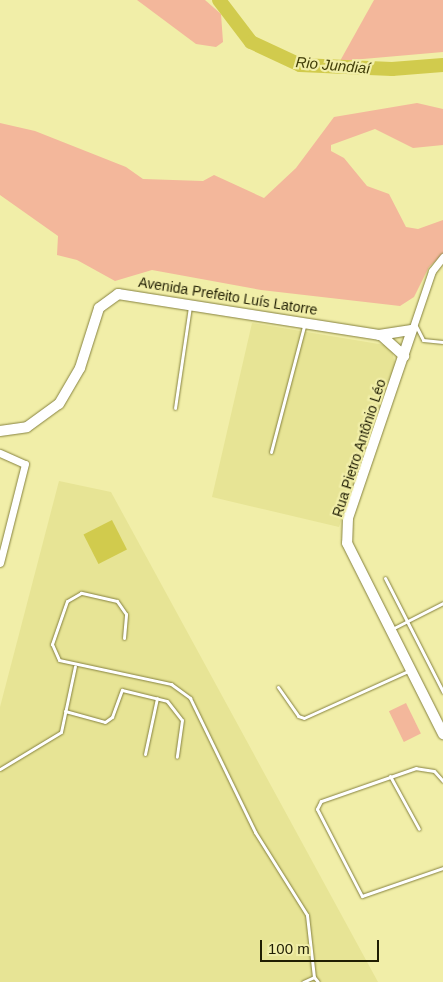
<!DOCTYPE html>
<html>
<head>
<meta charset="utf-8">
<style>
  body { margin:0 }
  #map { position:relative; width:443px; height:982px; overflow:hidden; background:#f1eea8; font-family:Helvetica,sans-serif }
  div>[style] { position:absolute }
  .built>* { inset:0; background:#e7e495 }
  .green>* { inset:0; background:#f3b79b; transform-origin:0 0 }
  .water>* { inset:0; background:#d1cb4d; transform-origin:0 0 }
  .river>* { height:14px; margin:-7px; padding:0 7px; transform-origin:7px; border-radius:7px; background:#d1cb4d }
  .roads { filter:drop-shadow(0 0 1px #86823f) drop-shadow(0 0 1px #86823f) }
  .lane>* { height:3px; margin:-1.5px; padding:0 1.5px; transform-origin:1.5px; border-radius:1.5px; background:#fff }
  .street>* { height:7px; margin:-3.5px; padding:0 3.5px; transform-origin:3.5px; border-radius:3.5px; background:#fff }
  .secondary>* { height:10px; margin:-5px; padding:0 5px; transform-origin:5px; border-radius:5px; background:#fff }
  span { translate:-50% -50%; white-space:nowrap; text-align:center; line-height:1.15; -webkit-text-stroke:4.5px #f1eea8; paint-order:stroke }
  .street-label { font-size:14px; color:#201e03 }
  .water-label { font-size:15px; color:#413e08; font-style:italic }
  .scale { position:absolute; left:260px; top:940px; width:119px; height:22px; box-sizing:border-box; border:2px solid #201e03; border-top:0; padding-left:6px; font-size:15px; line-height:18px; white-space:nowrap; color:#201e03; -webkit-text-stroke:4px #f1eea8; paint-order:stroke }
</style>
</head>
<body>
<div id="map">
  <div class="built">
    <div style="clip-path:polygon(252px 323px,385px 345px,392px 351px,395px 364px,339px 527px,212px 497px)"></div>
    <div style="clip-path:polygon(59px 481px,111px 492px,378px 982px,0 982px,0 707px)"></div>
  </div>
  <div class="green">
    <div style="clip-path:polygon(137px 0,205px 0,221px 14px,223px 42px,216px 47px,196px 44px)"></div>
    <div style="clip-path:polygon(374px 0,443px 0,443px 52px,340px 61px)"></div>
    <div style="clip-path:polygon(417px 103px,443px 109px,443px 145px,413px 148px,375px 129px,331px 145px,331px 151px,344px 158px,367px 186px,389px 194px,406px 227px,418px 229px,443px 220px,443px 254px,429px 267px,414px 297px,400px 306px,261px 290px,152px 270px,115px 281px,77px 260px,57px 255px,58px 236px,0 195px,0 123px,35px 131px,126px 167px,143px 179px,203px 181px,214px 175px,264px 198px,296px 168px,334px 117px)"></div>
    <div style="left:406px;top:703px;width:34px;height:19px;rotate:64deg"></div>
  </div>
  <div class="water">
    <div style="left:112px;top:520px;width:33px;height:32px;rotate:63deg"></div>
  </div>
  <div class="river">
    <div style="left:219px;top:0;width:53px;rotate:52.7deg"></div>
    <div style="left:251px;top:42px;width:54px;rotate:25.1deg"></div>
    <div style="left:300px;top:65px;width:92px;rotate:2.5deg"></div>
    <div style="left:392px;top:69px;width:51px;rotate:-4.5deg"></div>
  </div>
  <div class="roads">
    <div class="lane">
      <div style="left:415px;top:324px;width:18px;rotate:63deg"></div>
      <div style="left:423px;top:340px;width:20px;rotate:6deg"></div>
      <div style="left:175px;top:408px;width:102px;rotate:-81.6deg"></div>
      <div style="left:271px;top:452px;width:130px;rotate:-75.3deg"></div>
      <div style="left:385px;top:578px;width:128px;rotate:63deg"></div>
      <div style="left:392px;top:629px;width:57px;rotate:-27deg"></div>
      <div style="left:124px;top:638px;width:24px;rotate:-85deg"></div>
      <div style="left:126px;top:614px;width:16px;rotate:-125deg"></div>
      <div style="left:117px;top:601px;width:37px;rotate:-167deg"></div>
      <div style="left:81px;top:593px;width:16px;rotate:150deg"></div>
      <div style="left:67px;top:601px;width:46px;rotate:109.2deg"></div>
      <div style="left:52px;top:644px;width:17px;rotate:66deg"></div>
      <div style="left:59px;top:660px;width:115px;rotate:12.1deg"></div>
      <div style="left:171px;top:684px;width:24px;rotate:36deg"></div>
      <div style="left:190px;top:698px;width:149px;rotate:64.1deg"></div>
      <div style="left:255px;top:832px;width:98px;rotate:57.9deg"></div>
      <div style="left:307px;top:915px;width:62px;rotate:83.6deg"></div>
      <div style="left:278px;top:687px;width:35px;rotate:55deg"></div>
      <div style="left:298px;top:716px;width:6px;rotate:18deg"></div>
      <div style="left:304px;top:718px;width:114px;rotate:-24.3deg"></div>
      <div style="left:65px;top:711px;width:41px;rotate:15.4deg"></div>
      <div style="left:105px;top:722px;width:9px;rotate:-36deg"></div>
      <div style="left:112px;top:717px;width:29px;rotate:-70deg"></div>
      <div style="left:122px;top:690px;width:46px;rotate:13.7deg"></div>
      <div style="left:167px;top:701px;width:24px;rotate:52deg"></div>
      <div style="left:182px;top:720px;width:37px;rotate:98deg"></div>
      <div style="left:145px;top:754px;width:57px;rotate:-77.9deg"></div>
      <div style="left:0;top:769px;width:71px;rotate:-31.2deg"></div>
      <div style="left:61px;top:732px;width:67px;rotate:-78deg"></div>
      <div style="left:390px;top:776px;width:60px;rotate:61.3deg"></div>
      <div style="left:443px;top:781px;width:13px;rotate:-132deg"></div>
      <div style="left:434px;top:771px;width:18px;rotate:-171deg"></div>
      <div style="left:416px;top:768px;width:101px;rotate:160.8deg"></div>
      <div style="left:321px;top:801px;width:9px;rotate:117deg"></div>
      <div style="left:317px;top:809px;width:98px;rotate:62.7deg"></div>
      <div style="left:362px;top:896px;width:86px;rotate:-19.1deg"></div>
      <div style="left:303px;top:982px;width:12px;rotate:-24deg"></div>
      <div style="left:314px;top:977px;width:6px;rotate:51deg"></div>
    </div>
    <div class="street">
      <div style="left:412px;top:330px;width:62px;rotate:-71.3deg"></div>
      <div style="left:432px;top:271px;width:18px;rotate:-52deg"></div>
      <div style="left:0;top:453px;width:27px;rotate:24deg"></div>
      <div style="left:25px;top:464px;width:102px;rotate:104.2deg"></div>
    </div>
    <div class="secondary">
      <div style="left:412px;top:330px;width:199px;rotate:108.8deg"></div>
      <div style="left:348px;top:518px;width:25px;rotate:92deg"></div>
      <div style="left:347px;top:543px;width:214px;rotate:63.3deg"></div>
      <div style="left:382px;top:336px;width:30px;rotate:42deg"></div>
      <div style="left:0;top:431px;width:27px;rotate:-8deg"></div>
      <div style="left:27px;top:427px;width:39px;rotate:-36deg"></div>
      <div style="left:59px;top:404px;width:42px;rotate:-59.7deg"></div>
      <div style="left:80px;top:368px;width:63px;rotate:-72.4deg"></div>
      <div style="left:99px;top:308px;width:24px;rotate:-36deg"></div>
      <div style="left:118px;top:294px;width:264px;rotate:8.9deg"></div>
      <div style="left:379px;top:335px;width:33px;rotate:-9deg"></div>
    </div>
  </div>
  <div class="street-label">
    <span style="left:228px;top:296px;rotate:9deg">Avenida Prefeito Luís Latorre</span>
    <span style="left:359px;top:448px;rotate:-72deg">Rua Pietro Antônio Léo</span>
  </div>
  <div class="water-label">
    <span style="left:333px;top:65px;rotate:5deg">Rio Jundiaí</span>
  </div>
  <div class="scale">100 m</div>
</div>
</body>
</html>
